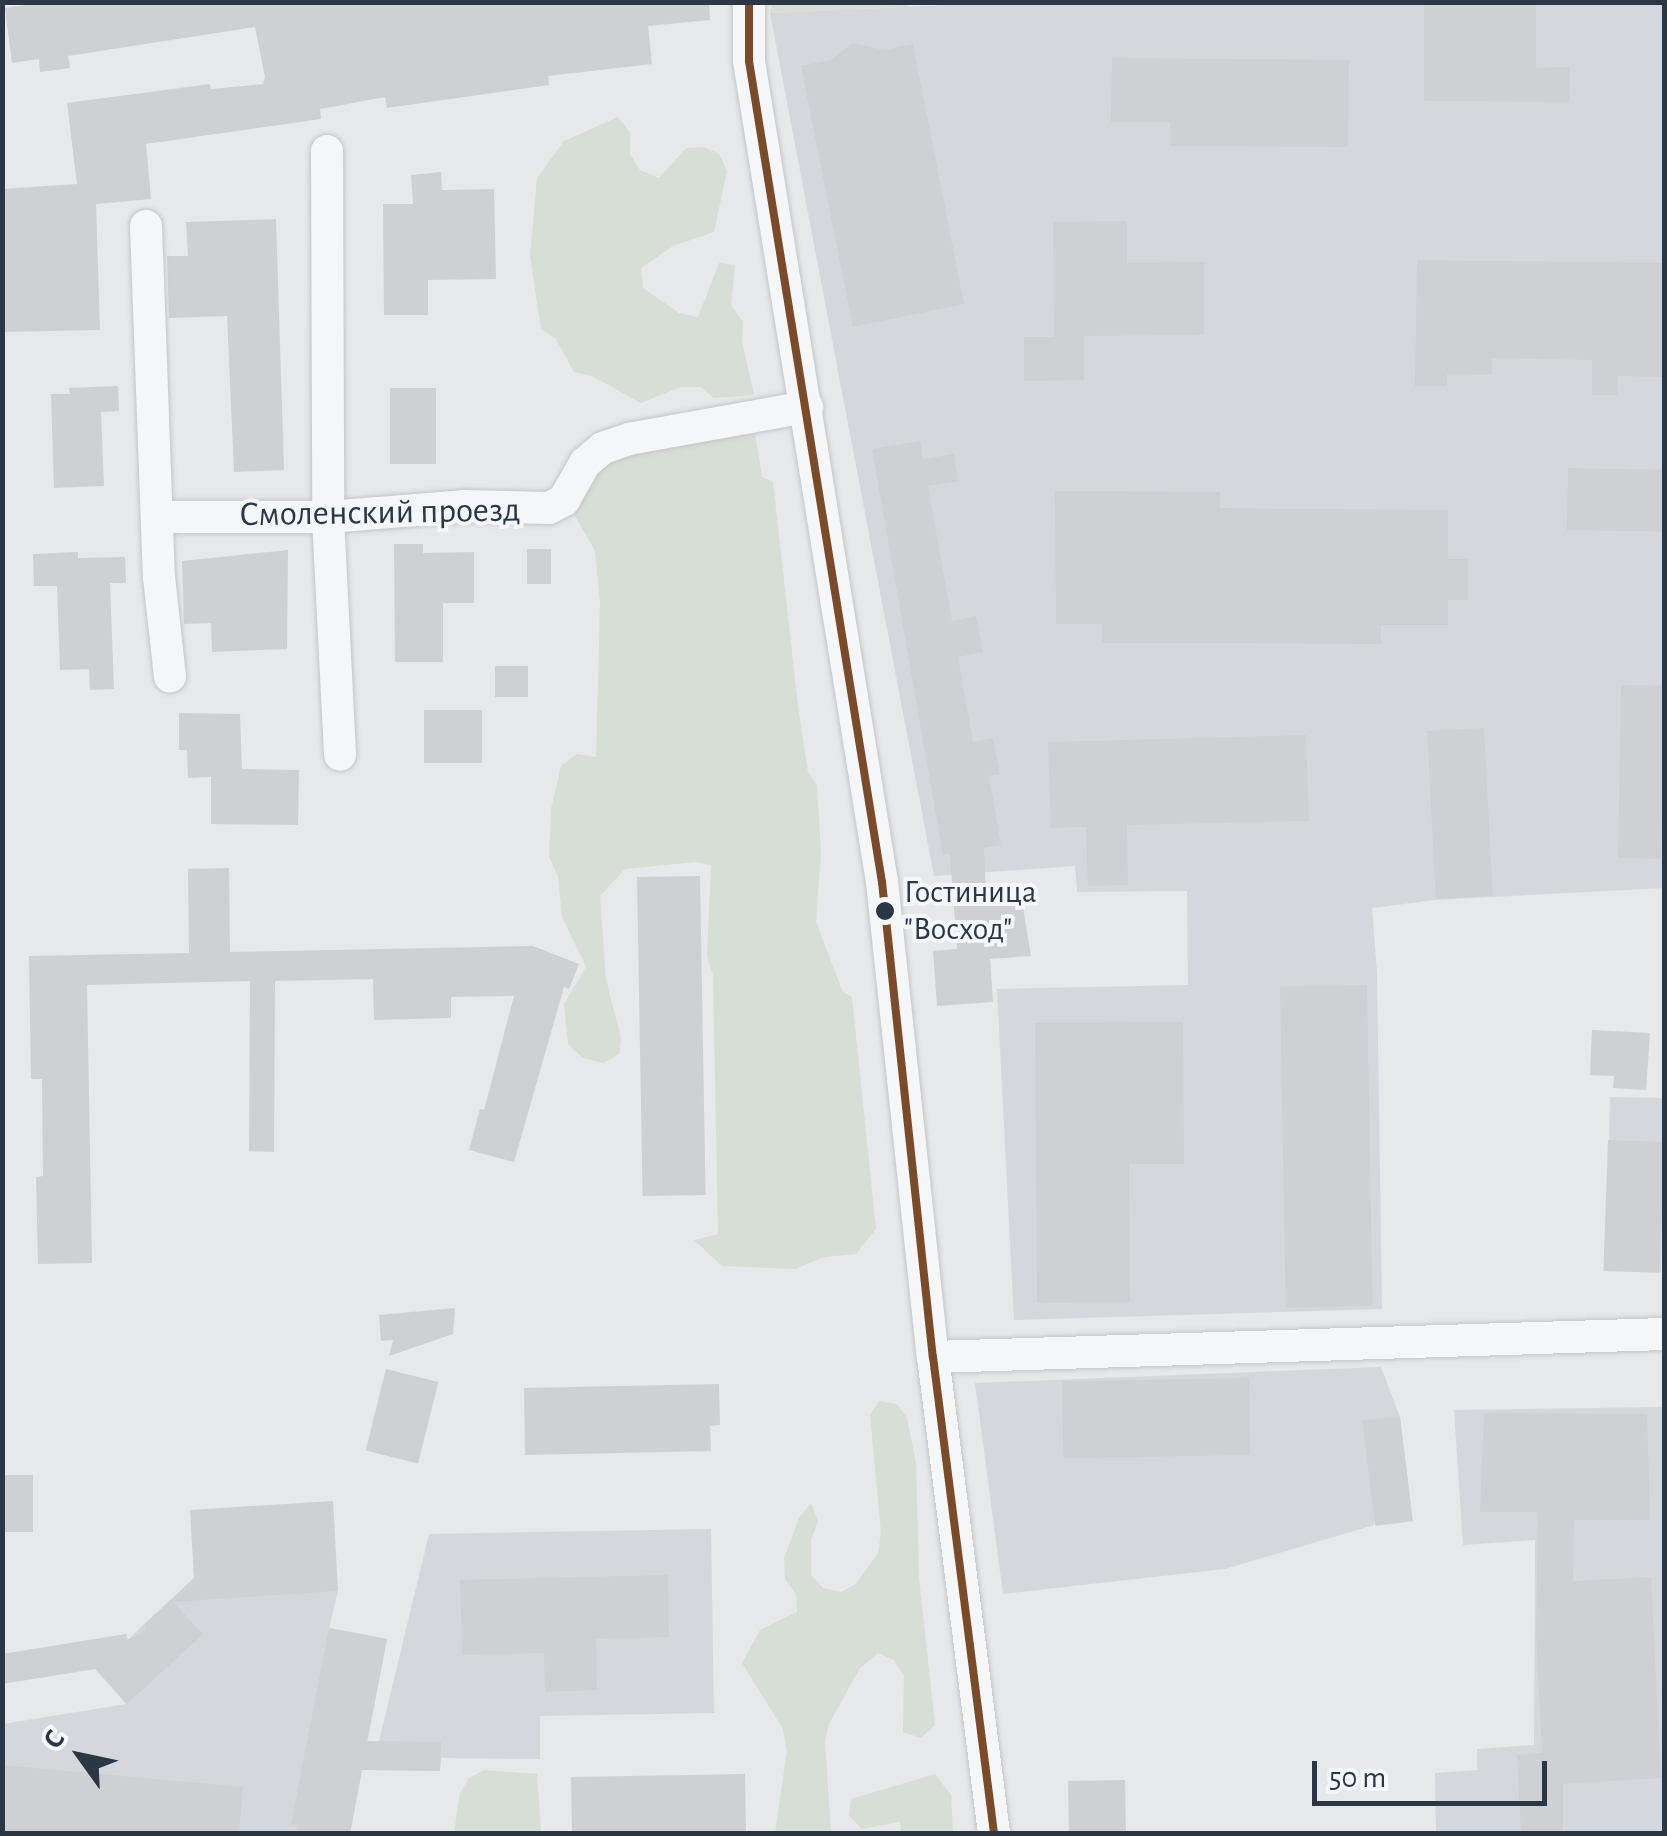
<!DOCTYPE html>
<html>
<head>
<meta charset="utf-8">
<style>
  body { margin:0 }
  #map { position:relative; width:1667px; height:1836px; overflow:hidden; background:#e6e8ea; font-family:"Alegreya Sans",sans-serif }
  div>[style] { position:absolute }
  .built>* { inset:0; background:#d4d8dd; transform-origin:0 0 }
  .green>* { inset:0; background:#d7ded6 }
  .building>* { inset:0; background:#ced0d3; transform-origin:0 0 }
  .roads { filter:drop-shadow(0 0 2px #c4c6c8) drop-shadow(0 0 2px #c4c6c8) }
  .minor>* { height:32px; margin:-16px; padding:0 16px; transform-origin:16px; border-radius:16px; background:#f5f6f7 }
  .bus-1>* { height:8px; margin:-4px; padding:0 4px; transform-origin:4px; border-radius:4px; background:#7a4b2a }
  .dots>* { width:28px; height:28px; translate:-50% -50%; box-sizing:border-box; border:5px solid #f4f7f9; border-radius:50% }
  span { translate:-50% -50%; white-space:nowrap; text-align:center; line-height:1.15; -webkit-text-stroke:8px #f4f7f9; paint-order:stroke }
  .bus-label { font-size:32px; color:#2b3745 }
  .left { translate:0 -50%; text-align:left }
  .street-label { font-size:35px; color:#2b3745 }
  .frame { position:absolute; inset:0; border:5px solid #2b3745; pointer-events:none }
  .north { position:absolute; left:30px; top:1706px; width:100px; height:100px; -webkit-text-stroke:8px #f4f7f9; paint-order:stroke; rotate:303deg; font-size:28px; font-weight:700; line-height:40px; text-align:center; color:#2b3745 }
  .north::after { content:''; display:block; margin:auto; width:35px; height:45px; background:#2b3745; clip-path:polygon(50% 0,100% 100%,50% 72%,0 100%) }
  .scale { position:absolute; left:1312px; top:1761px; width:235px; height:45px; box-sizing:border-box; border:5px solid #2b3745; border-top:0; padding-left:12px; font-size:30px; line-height:35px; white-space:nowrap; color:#2b3745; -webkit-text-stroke:8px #f4f7f9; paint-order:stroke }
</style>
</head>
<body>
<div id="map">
  <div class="built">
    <div style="clip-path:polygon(1014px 2px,1664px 3px,1664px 888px,1436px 900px,1372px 908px,1377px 973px,1382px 1309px,1014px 1320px,997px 989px,1188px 985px,1187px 891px,1077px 892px,1075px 866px,934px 876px,770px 13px)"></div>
    <div style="left:1610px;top:1097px;width:54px;height:174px;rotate:1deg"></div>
    <div style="clip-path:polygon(1381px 1367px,1400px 1417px,1374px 1525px,1225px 1569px,1003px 1594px,975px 1383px)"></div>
    <div style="clip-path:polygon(1664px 1407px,1664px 1833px,1436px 1833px,1435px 1773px,1477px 1770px,1477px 1749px,1534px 1745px,1535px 1540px,1463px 1545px,1454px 1410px)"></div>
    <div style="clip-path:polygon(711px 1529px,714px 1713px,540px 1716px,540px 1759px,441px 1758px,440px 1771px,378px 1770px,379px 1741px,429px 1534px)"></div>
    <div style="clip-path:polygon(338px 1591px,329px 1628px,387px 1639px,350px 1833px,3px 1834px,3px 1724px,126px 1704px,107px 1682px,132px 1659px,121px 1646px,171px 1599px)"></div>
  </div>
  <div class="green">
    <div style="clip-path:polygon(772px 3px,907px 2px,909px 7px,770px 13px)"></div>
    <div style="clip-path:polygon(618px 117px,630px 133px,630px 154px,640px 170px,659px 178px,686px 148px,704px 147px,719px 154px,727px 171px,714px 232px,673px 246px,641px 268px,643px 288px,679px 313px,698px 317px,719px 263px,735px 265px,731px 306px,743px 321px,742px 341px,754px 395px,714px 398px,700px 387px,681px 387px,641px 403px,592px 376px,574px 372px,556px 339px,541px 329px,530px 255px,537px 178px,564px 141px)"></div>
    <div style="clip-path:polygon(755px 433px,762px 477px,773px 482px,798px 706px,808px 772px,817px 785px,821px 853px,816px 922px,843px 992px,852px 997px,876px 1229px,856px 1254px,824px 1257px,795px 1269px,722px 1266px,694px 1240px,718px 1234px,713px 975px,707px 956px,711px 865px,695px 862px,625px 869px,600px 896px,606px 979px,621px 1038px,619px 1054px,604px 1063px,583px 1058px,568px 1044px,564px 1004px,586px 967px,562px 917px,558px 876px,549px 857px,551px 809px,561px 766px,577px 754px,596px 757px,600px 604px,595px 551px,571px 509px,589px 480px,613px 457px)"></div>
    <div style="clip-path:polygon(879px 1401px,897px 1404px,907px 1418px,916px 1463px,919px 1578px,935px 1725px,921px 1738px,903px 1732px,904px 1676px,894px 1660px,878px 1653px,860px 1668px,829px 1724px,825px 1741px,831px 1833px,775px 1833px,787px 1751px,783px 1729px,742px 1663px,760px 1630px,797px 1612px,796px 1594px,785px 1579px,784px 1558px,799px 1518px,811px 1503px,818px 1521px,811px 1540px,811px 1575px,823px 1588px,841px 1592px,856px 1584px,878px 1553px,881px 1533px,870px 1415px)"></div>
    <div style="clip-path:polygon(484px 1770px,537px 1774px,541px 1833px,454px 1833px,460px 1793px,469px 1778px)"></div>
    <div style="clip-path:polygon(935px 1774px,951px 1795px,953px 1833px,901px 1833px,900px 1822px,862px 1829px,849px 1816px,851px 1799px)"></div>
  </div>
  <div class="building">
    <div style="clip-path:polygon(49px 2px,709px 2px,710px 20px,648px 26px,652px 64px,548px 76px,549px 85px,387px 108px,385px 97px,320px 109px,321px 119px,146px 144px,151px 199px,96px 204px,100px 330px,2px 332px,2px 189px,77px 184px,67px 103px,210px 84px,211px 89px,263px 84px,265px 77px,255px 27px,68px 56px,70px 68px,40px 72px,39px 59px,12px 63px,5px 8px)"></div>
    <div style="clip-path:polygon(1424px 2px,1536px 2px,1536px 68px,1570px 67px,1569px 102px,1424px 101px)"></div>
    <div style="clip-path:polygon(853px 43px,884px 50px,913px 44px,964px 304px,853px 327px,801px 66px,831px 60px)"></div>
    <div style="clip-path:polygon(1112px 58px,1349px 60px,1348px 147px,1171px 146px,1170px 122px,1111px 122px)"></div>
    <div style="clip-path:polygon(441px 172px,442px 190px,494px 189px,496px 279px,428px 280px,428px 315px,384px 315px,383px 204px,413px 204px,411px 175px)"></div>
    <div style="clip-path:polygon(276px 219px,284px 470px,234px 472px,227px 316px,169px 318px,167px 256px,188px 256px,186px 222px)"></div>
    <div style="clip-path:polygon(1127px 221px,1127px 263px,1204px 262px,1204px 335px,1084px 336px,1084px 380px,1024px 381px,1024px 337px,1054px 337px,1053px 222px)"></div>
    <div style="clip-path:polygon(1417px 260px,1664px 263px,1664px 377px,1618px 376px,1617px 395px,1592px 395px,1592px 360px,1492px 358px,1492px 375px,1447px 374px,1447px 386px,1415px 386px)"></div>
    <div style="clip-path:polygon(118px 386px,119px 411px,101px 412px,104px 486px,54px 488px,51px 394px,70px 394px,69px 388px)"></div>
    <div style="left:390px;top:388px;width:46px;height:76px"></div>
    <div style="clip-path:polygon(920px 441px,923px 459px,954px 454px,958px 481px,928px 486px,952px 621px,976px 616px,983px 652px,958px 657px,973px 742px,993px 738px,1000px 774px,989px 776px,1001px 845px,984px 848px,986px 897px,1021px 895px,1031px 956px,990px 959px,993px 1002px,937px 1006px,933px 951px,957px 949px,950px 854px,943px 855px,872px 449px)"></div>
    <div style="left:1568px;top:468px;width:96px;height:62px;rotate:1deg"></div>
    <div style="clip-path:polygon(1055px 491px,1220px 492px,1220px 508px,1448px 510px,1448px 559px,1468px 559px,1468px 600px,1448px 600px,1448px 625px,1381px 625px,1381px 644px,1102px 643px,1102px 624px,1056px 624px)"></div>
    <div style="clip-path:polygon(394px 544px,423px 544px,423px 553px,474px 552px,474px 603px,443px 603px,443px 662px,395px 662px)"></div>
    <div style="left:527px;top:549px;width:24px;height:35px"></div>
    <div style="clip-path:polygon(288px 550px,287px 649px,212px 652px,211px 623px,184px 624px,182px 561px)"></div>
    <div style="clip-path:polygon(78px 552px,78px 558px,125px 557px,126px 583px,110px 583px,114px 689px,90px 690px,89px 669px,60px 670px,57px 586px,34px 586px,33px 554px)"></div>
    <div style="left:495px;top:666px;width:33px;height:31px"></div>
    <div style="left:1621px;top:685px;width:43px;height:173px;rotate:1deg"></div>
    <div style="left:482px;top:710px;width:53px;height:58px;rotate:90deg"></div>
    <div style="clip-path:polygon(179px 713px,240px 714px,242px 769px,299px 770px,298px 825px,211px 824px,211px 777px,188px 778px,187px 750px,179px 750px)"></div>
    <div style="left:1484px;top:728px;width:168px;height:57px;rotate:87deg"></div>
    <div style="clip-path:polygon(1306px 735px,1309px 821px,1127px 825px,1128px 885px,1088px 886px,1086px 827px,1051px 828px,1048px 742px)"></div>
    <div style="clip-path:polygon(229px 868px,230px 952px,533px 946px,579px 964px,569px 989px,564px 987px,514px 1162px,469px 1150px,480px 1109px,484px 1110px,514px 996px,451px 997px,451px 1018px,374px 1020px,373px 979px,275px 981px,274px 1152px,249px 1151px,250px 981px,87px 985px,92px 1263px,38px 1264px,36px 1177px,43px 1176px,42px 1079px,31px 1079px,29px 956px,189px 953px,188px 869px)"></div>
    <div style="left:700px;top:876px;width:319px;height:63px;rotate:89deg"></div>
    <div style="left:1367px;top:985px;width:321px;height:87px;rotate:89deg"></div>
    <div style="clip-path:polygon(1183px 1022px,1184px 1164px,1129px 1164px,1130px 1302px,1037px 1303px,1035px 1023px)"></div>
    <div style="clip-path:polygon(1592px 1030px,1650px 1033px,1646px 1090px,1613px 1088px,1614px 1076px,1590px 1075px)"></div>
    <div style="left:1608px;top:1140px;width:56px;height:131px;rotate:2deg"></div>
    <div style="clip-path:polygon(455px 1308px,453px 1334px,389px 1356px,393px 1340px,381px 1341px,379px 1315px)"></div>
    <div style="left:386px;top:1369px;width:54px;height:84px;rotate:14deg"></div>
    <div style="left:1249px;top:1378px;width:77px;height:187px;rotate:89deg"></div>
    <div style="clip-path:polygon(719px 1384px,720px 1425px,710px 1426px,711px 1451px,525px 1455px,524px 1388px)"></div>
    <div style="clip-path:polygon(1484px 1413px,1647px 1414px,1650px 1520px,1574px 1520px,1573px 1581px,1651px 1577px,1661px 1778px,1563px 1784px,1563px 1834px,1521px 1834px,1517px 1755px,1542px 1753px,1536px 1634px,1538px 1519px,1537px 1512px,1480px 1512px)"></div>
    <div style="left:1400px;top:1416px;width:106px;height:38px;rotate:83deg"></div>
    <div style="left:2px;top:1475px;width:31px;height:57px"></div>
    <div style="clip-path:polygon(333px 1501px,338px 1591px,173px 1602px,203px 1634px,127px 1704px,95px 1669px,2px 1684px,2px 1654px,126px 1634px,128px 1640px,146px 1630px,145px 1624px,194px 1578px,190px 1510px)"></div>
    <div style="clip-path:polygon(668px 1575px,669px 1637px,596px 1639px,597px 1690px,545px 1692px,544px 1653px,462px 1655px,460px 1580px)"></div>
    <div style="clip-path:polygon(329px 1628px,387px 1639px,367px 1741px,441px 1742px,440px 1771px,362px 1770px,350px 1834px,295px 1834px,297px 1825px,291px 1824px)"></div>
    <div style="clip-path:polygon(2px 1765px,243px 1787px,239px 1834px,2px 1834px)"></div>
    <div style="left:745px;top:1774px;width:60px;height:174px;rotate:89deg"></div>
    <div style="left:1125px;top:1780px;width:54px;height:57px;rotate:89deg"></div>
  </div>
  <div class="roads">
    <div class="minor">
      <div style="left:749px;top:2px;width:59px;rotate:90deg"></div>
      <div style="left:749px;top:61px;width:832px;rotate:80.8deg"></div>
      <div style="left:882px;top:882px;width:478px;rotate:83.9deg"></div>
      <div style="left:933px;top:1357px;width:481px;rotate:82.7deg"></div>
      <div style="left:327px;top:151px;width:366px;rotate:89.8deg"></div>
      <div style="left:328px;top:517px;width:238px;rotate:87.1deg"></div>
      <div style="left:146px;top:226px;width:351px;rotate:87.9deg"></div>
      <div style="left:159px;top:577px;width:100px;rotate:83.7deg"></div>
      <div style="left:159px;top:517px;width:169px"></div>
      <div style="left:328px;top:517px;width:136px;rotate:-4.6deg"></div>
      <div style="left:464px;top:506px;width:85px;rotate:1.3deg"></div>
      <div style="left:549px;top:508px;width:17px;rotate:-28deg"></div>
      <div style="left:564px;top:500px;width:43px;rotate:-60.4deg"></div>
      <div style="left:585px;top:463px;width:23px;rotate:-40deg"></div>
      <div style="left:603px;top:448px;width:28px;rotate:-19deg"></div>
      <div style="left:629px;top:439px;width:181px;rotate:-10.2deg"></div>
      <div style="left:933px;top:1357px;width:731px;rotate:-1.8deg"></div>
    </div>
  </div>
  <div class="bus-1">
    <div style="left:749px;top:2px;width:59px;rotate:90deg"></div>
    <div style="left:749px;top:61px;width:832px;rotate:80.8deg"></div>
    <div style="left:882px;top:882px;width:478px;rotate:83.9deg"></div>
    <div style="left:933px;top:1357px;width:481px;rotate:82.7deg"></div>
  </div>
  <div class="dots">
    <div style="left:885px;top:911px;background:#2b3745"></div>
  </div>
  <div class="bus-label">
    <span class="left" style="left:904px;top:911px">Гостиница<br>"Восход"</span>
  </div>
  <div class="street-label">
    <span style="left:380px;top:513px;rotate:-1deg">Смоленский проезд</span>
  </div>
  <div class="frame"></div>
  <div class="north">С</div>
  <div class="scale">50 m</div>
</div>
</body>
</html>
